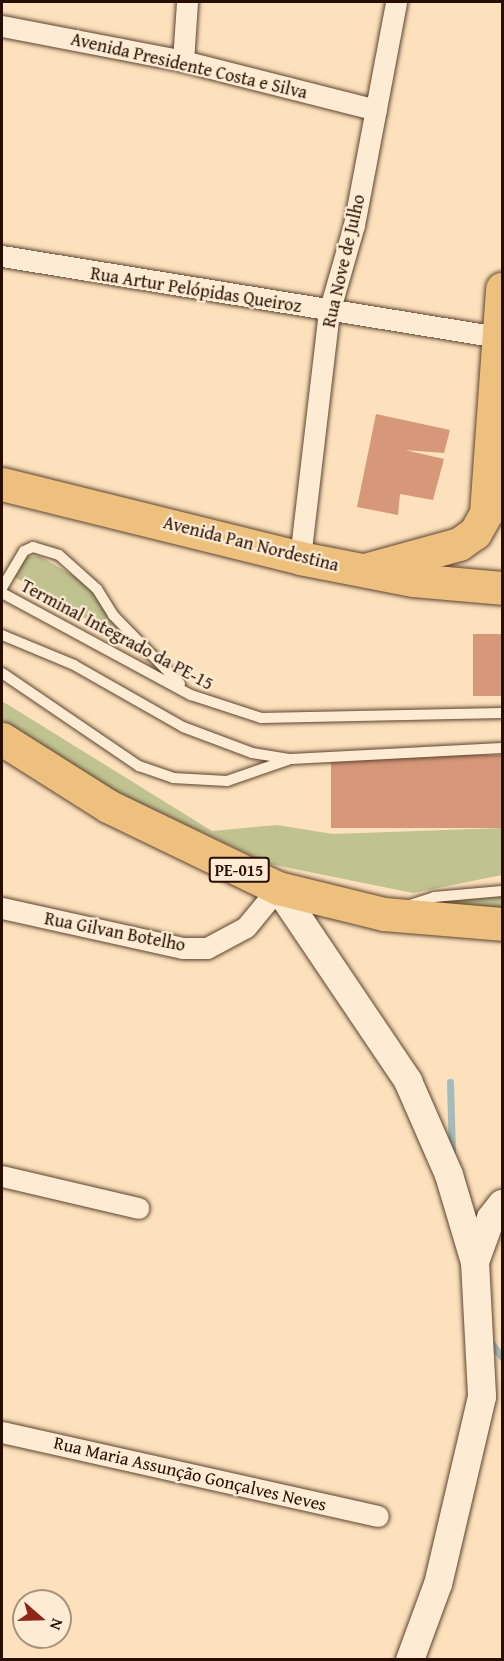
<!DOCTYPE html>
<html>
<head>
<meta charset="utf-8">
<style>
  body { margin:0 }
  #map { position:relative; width:504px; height:1661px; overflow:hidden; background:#fce1bc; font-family:"Gentium Book Plus",serif }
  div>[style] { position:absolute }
  .green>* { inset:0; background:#c0c290 }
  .stream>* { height:7px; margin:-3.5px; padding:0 3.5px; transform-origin:3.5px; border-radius:3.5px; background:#a3bbba }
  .building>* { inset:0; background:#d79879; transform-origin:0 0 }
  .roads { filter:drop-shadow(0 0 2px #5d4330) drop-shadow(0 0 2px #5d4330) }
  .service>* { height:10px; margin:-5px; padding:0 5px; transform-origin:5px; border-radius:5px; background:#fdecd3 }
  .minor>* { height:21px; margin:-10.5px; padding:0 10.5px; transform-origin:10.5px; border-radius:10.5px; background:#fdecd3 }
  .secondary>* { height:28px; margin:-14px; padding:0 14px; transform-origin:14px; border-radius:14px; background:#fdecd3 }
  .primary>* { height:33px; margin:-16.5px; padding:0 16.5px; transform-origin:16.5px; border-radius:16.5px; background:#eec07e }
  .trunk>* { height:33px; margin:-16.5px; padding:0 16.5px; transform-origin:16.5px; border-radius:16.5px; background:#eec07e }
  span { translate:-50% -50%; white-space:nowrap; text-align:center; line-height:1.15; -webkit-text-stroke:4.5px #fdecd3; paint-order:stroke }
  .shield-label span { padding:2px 4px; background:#fdecd3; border:2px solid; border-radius:4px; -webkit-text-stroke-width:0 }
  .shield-label { font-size:16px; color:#280e02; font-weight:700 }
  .street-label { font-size:18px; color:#280e02 }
  .frame { position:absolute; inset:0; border:3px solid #280e02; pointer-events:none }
  .north { position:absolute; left:12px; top:1589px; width:60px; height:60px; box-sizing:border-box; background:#fdecd3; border:2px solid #a8937f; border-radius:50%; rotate:110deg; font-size:16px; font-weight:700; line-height:24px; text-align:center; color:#280e02 }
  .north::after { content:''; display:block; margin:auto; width:21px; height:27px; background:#8f2418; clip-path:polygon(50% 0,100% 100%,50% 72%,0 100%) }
</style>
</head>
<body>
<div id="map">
  <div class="green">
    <div style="clip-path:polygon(39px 556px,97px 589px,126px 642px,11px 575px,27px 557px)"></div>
    <div style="clip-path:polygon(2px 701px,212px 831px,277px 825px,333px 834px,502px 828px,502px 875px,413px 893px,270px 864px,94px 782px,2px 720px)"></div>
    <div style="clip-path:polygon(502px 891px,502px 918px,410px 912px,449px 900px)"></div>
  </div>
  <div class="stream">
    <div style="left:450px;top:1082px;width:73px;rotate:88.4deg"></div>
    <div style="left:489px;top:1340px;width:21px;rotate:53deg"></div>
  </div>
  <div class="building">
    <div style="clip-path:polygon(376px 414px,450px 430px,444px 453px,405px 450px,444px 459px,433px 500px,400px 494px,398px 515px,357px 507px)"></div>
    <div style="left:502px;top:634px;width:62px;height:29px;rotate:90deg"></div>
    <div style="left:502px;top:755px;width:73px;height:171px;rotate:90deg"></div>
  </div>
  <div class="roads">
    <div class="service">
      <div style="left:2px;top:588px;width:43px;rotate:-59.3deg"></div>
      <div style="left:24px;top:551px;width:10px;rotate:-24deg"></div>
      <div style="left:33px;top:547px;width:27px;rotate:17deg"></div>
      <div style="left:59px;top:555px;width:51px;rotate:41.8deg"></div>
      <div style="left:97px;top:589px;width:31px;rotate:58deg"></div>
      <div style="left:113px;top:615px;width:96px;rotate:45.8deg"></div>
      <div style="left:2px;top:593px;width:215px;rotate:28.4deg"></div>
      <div style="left:191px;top:695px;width:74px;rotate:18.2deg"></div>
      <div style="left:261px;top:718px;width:241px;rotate:-1.2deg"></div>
      <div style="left:2px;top:635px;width:78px;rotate:22.6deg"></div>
      <div style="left:74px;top:665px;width:125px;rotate:29.6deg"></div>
      <div style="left:183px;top:727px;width:74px;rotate:20.6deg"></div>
      <div style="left:252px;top:753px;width:39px;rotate:9deg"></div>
      <div style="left:291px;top:759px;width:211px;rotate:-3deg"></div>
      <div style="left:2px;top:673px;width:166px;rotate:34.2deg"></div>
      <div style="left:139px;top:766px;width:36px;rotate:19deg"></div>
      <div style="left:173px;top:778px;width:54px;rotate:3.2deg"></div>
      <div style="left:227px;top:781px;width:65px;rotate:-19deg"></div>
      <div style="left:410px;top:905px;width:25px;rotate:-18deg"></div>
      <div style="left:434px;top:897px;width:68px;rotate:-5deg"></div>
    </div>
    <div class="minor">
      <div style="left:2px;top:26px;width:184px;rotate:10.9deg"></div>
      <div style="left:183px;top:61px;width:199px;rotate:14.2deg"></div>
      <div style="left:183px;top:61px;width:59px;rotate:-86.1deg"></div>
      <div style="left:2px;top:256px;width:503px;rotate:9.27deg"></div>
      <div style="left:300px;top:558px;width:248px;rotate:-83.3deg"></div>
      <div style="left:329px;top:312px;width:91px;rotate:-74deg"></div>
      <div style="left:354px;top:225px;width:227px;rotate:-79.3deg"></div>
      <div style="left:2px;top:908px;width:185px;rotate:12.5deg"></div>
      <div style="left:183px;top:948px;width:24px"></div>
      <div style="left:207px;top:948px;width:44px;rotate:-28.3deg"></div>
      <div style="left:246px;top:927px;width:50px;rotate:-50.6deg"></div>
      <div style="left:2px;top:1176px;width:140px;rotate:13.2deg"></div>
      <div style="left:2px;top:1432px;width:385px;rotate:12.6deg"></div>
    </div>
    <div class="secondary">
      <div style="left:278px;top:888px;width:233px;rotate:56deg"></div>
      <div style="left:408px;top:1081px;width:103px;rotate:66.4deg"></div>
      <div style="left:449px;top:1175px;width:91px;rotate:73.4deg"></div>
      <div style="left:475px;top:1262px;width:135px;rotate:87deg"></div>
      <div style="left:482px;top:1397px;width:192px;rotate:103.2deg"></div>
      <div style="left:438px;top:1584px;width:81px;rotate:110.2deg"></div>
      <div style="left:475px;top:1262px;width:47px;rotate:-70deg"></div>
      <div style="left:491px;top:1218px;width:18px;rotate:-52deg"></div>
    </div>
    <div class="primary">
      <div style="left:365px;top:570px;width:98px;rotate:-15.5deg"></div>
      <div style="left:459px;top:544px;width:19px;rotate:-35deg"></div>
      <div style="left:475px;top:533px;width:23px;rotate:-61deg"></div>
      <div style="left:486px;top:513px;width:225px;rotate:-85.9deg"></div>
    </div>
    <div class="trunk">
      <div style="left:2px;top:484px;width:307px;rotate:13.9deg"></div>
      <div style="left:300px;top:558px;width:115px;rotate:11deg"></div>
      <div style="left:413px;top:580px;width:89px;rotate:5.1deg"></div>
      <div style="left:2px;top:739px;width:125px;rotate:32.3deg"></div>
      <div style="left:108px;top:806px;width:189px;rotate:25.8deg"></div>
      <div style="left:278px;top:888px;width:109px;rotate:13.8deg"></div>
      <div style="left:384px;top:914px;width:118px;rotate:4.8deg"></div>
    </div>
  </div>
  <div class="shield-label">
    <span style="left:239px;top:870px">PE-015</span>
  </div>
  <div class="street-label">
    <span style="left:189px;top:66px;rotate:13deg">Avenida Presidente Costa e Silva</span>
    <span style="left:344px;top:261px;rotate:-77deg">Rua Nove de Julho</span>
    <span style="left:196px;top:290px;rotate:9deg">Rua Artur Pelópidas Queiroz</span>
    <span style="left:251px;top:544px;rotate:14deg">Avenida Pan Nordestina</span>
    <span style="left:117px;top:635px;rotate:28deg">Terminal Integrado da PE-15</span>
    <span style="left:115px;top:932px;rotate:11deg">Rua Gilvan Botelho</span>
    <span style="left:190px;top:1474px;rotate:13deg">Rua Maria Assunção Gonçalves Neves</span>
  </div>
  <div class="frame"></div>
  <div class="north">N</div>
</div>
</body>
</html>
